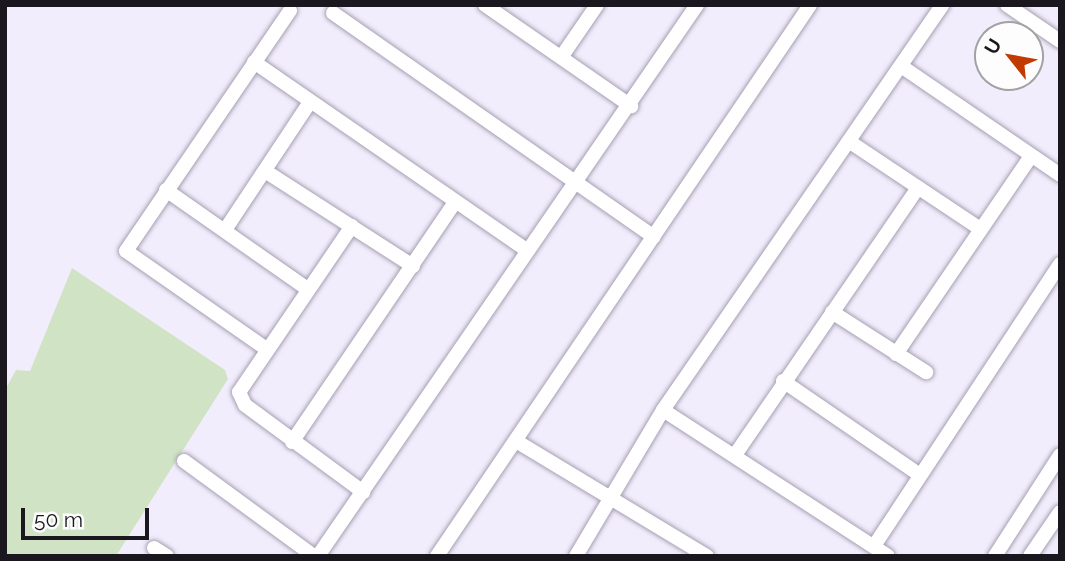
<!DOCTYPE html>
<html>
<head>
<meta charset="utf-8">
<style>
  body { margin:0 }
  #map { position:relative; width:1065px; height:561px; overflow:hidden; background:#f2edfc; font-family:Raleway,sans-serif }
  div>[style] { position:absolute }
  .green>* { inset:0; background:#d0e3c5 }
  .roads { filter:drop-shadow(0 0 2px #a6a0b2) drop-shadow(0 0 2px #a6a0b2) }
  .street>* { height:14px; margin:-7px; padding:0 7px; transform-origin:7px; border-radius:7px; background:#fff }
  span { translate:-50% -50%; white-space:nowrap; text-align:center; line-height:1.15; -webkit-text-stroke:5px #fdfdfd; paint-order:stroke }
  .frame { position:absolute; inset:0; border:7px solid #1a181e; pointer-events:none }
  .north { position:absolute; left:974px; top:21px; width:70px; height:70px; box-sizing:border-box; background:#fdfdfd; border:2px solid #a2a1a4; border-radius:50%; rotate:301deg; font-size:19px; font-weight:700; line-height:28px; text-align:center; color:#1a181e }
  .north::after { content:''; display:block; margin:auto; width:24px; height:32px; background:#c13a00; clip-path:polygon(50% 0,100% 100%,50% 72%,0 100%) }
  .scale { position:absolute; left:21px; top:508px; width:128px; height:32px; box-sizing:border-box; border:4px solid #1a181e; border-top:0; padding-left:9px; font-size:21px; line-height:24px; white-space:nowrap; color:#1a181e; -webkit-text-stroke:5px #fdfdfd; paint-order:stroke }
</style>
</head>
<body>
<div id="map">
  <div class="green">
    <div style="clip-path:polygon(72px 268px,225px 370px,228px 379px,116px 556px,5px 556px,5px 390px,16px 370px,30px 371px)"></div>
  </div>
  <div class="roads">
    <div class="street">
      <div style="left:485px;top:5px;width:178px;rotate:34.7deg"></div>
      <div style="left:1007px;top:5px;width:64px;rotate:34.2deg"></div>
      <div style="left:333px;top:13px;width:391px;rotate:34.9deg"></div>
      <div style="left:562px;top:56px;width:62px;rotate:-55.5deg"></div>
      <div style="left:254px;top:62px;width:331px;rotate:34.6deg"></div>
      <div style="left:901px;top:66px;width:193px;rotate:34.4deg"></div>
      <div style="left:850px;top:142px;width:155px;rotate:33.7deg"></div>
      <div style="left:265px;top:171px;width:176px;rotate:32.7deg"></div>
      <div style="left:166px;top:190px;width:171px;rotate:35deg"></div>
      <div style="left:352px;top:226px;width:201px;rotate:124.2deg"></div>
      <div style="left:239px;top:392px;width:14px;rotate:65deg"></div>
      <div style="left:245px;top:405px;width:147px;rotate:36.4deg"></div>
      <div style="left:225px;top:230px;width:154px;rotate:-56.4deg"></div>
      <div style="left:832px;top:312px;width:112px;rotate:32.6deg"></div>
      <div style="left:265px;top:348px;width:169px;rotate:-145.1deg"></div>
      <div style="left:126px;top:251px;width:291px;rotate:-55.7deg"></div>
      <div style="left:896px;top:354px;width:240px;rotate:-55.7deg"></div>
      <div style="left:783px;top:381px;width:166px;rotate:34.5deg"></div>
      <div style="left:663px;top:410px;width:268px;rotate:33deg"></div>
      <div style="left:516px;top:441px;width:223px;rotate:31.1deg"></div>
      <div style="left:292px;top:442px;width:290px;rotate:-55.8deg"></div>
      <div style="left:735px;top:455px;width:324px;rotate:-55.6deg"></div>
      <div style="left:184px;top:461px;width:161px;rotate:36.2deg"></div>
      <div style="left:874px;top:546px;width:338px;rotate:-56.6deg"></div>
      <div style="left:154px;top:548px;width:15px;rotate:32deg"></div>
      <div style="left:318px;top:556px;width:669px;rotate:-55.48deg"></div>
      <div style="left:437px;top:556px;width:665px;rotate:-55.9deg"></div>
      <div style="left:576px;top:556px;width:170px;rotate:-59.2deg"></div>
      <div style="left:663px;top:410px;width:492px;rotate:-55.4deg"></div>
      <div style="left:995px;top:556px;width:120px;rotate:-57.2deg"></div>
      <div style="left:1030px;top:556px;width:53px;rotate:-55.7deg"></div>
    </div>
  </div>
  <div class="frame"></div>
  <div class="north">U</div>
  <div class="scale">50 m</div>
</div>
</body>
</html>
